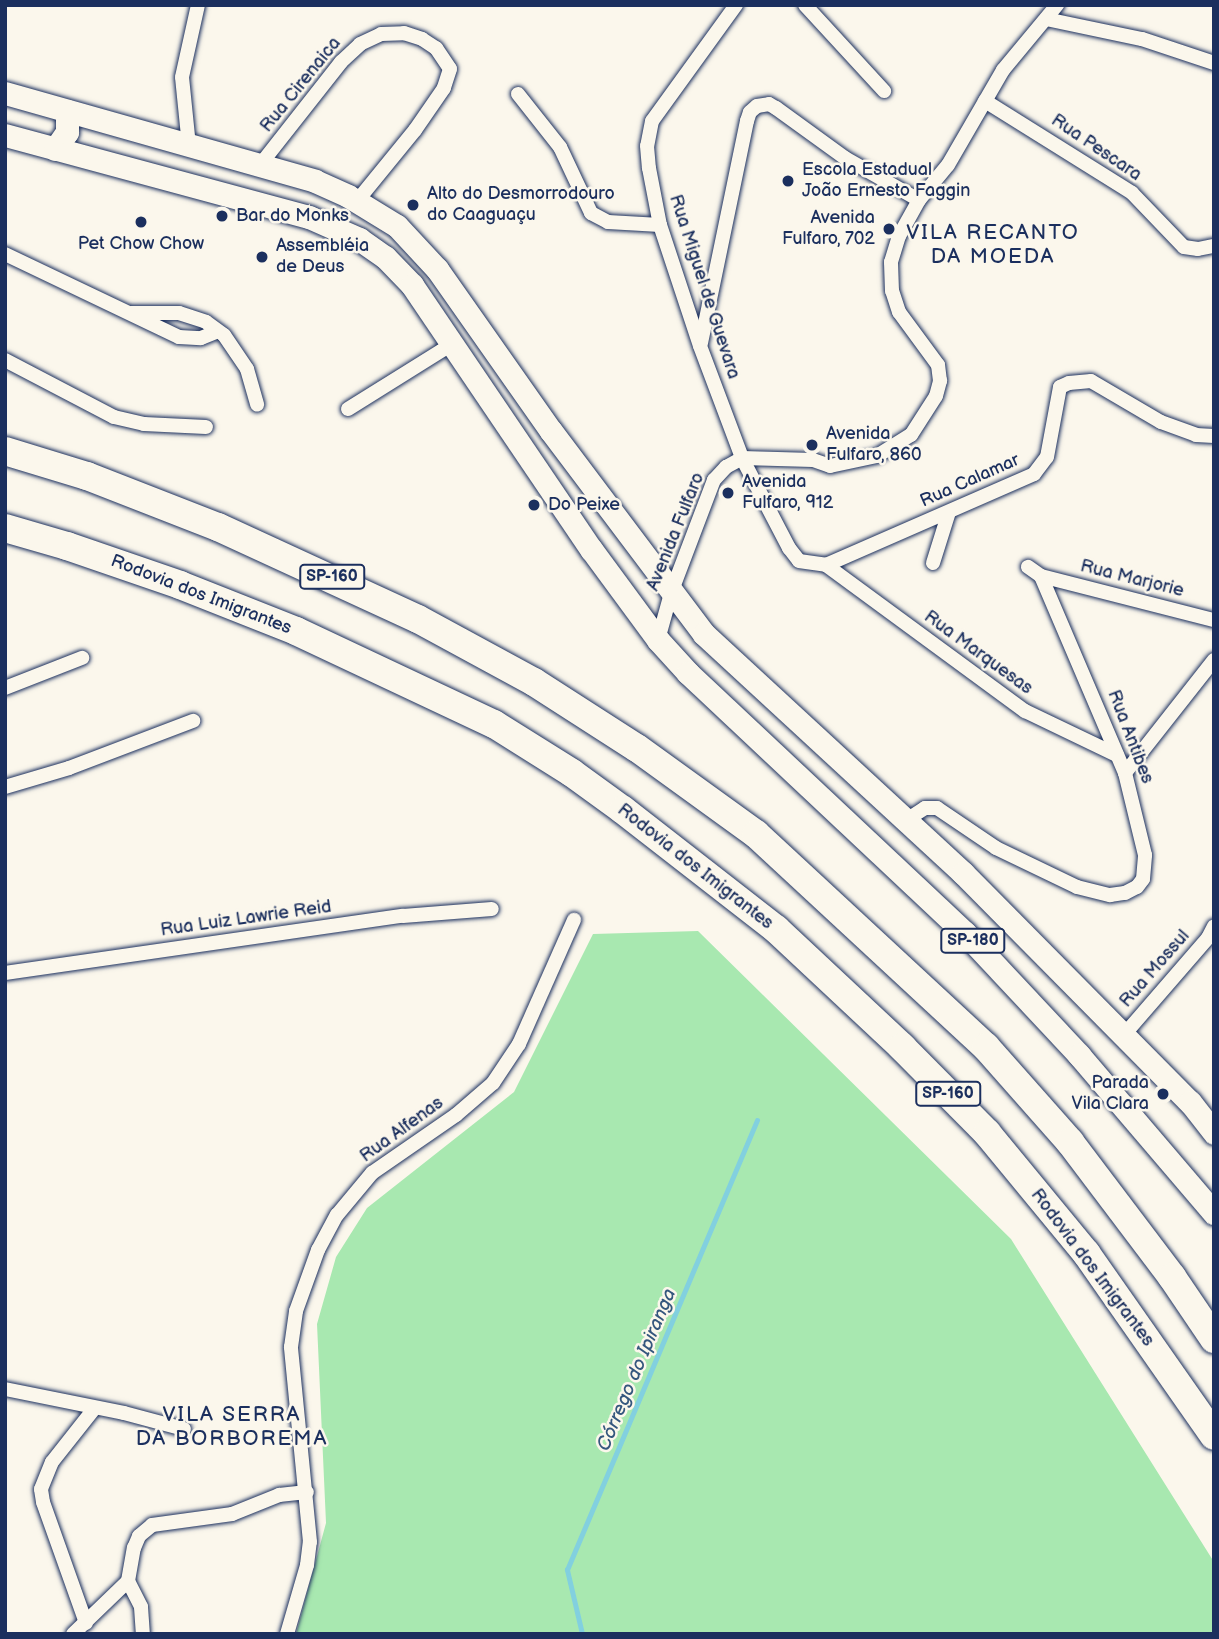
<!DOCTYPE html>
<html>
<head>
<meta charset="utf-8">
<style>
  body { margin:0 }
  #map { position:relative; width:1219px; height:1639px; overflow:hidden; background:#fbf7ec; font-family:"Balsamiq Sans",sans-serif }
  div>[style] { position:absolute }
  .green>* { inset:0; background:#a8e8b0 }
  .stream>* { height:4.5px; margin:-2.25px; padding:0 2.25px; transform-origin:2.25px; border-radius:2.25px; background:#82d0df }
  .roads { filter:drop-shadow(0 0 2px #1b2f5e) drop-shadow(0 0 2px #1b2f5e) }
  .street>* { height:14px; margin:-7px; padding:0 7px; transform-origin:7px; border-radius:7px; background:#fbf7ec }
  .primary>* { height:23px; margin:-11.5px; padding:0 11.5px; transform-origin:11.5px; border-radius:11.5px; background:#fbf7ec }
  .highway>* { height:28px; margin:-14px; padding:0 14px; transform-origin:14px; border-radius:14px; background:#fbf7ec }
  .dots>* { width:19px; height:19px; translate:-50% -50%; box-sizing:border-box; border:4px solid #fbf7ec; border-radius:50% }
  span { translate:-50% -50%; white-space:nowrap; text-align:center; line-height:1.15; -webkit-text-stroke:5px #fbf7ec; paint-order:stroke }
  .shield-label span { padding:2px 5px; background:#fbf7ec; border:2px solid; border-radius:5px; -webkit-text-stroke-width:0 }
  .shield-label { font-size:16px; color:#1b2f5e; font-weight:700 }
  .street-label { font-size:18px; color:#1b2f5e }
  .poi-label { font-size:18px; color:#1b2f5e }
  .left { translate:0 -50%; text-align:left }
  .right { translate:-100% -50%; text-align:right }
  .water-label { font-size:19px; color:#35577e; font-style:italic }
  .quarter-label { font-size:21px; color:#1b2f5e; letter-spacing:2px }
  .frame { position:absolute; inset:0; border:7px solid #1b2f5e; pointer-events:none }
</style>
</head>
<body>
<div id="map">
  <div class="green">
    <div style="clip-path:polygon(698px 931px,1011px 1239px,1214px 1562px,1214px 1634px,296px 1634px,326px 1523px,317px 1324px,336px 1257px,367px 1208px,514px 1092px,593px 934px)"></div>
  </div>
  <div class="stream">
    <div style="left:582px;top:1634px;width:66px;rotate:-103.2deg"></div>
    <div style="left:567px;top:1570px;width:488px;rotate:-67.1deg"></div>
  </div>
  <div class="roads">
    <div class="street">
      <div style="left:736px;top:5px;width:143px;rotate:125.9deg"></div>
      <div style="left:652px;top:121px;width:25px;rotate:101deg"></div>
      <div style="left:647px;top:146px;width:22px;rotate:85deg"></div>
      <div style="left:649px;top:168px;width:58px;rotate:79.1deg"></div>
      <div style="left:660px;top:225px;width:127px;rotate:71.7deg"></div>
      <div style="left:700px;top:346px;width:120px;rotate:69.4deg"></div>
      <div style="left:742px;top:458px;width:102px;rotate:62.4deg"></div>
      <div style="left:789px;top:548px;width:16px;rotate:52deg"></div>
      <div style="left:799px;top:561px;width:27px;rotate:8deg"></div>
      <div style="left:826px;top:565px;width:227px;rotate:-23.6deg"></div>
      <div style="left:1034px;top:474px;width:21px;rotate:-53deg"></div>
      <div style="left:1047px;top:457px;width:71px;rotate:-79.5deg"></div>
      <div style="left:1060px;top:387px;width:10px;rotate:-24deg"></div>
      <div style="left:1069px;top:383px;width:22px;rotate:-5deg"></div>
      <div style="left:1091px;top:381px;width:81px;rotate:30.4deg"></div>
      <div style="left:1161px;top:422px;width:37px;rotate:20deg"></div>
      <div style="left:1196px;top:435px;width:18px;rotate:3deg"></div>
      <div style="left:805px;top:5px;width:117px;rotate:47.4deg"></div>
      <div style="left:1046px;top:19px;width:98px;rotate:11.8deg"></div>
      <div style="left:1142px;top:39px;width:76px;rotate:18.4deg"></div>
      <div style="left:518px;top:94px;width:68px;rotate:51.6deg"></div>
      <div style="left:560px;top:147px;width:73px;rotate:64.8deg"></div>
      <div style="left:591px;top:213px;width:19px;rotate:28deg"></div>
      <div style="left:608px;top:222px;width:52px;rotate:3.3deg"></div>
      <div style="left:985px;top:101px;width:173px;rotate:32deg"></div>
      <div style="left:1132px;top:193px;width:75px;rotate:46.1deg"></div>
      <div style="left:1184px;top:247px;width:14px;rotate:8deg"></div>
      <div style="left:1198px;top:249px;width:16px;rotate:-11deg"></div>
      <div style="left:189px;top:146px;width:69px;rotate:-95.8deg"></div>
      <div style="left:182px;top:77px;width:74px;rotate:-77.5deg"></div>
      <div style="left:260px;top:165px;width:131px;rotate:-51.8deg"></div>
      <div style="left:341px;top:62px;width:26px;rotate:-43deg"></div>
      <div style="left:360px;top:44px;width:23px;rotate:-25deg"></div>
      <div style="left:381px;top:34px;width:23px;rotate:-2deg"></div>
      <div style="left:404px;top:33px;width:19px;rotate:18deg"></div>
      <div style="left:422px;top:39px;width:17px;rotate:33deg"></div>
      <div style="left:436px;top:48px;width:25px;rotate:56deg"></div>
      <div style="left:450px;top:69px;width:20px;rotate:108deg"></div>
      <div style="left:444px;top:88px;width:51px;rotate:124.6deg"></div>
      <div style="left:415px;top:130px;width:92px;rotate:129.2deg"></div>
      <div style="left:5px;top:254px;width:193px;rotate:25.5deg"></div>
      <div style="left:179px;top:337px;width:22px;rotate:3deg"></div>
      <div style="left:201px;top:338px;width:18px;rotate:-22deg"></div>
      <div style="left:131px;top:313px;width:48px"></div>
      <div style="left:179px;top:313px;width:28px;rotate:18deg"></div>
      <div style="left:206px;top:322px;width:22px;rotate:36deg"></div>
      <div style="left:224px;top:335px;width:41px;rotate:55.9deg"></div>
      <div style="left:247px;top:369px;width:37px;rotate:74deg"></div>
      <div style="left:701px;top:343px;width:227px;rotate:-78.3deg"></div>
      <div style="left:747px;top:121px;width:9px;rotate:-72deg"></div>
      <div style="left:750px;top:112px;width:9px;rotate:-41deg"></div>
      <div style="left:757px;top:106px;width:12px;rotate:-9deg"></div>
      <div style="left:769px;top:104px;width:8px;rotate:30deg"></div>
      <div style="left:776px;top:108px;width:85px;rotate:35.9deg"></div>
      <div style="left:845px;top:158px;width:85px;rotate:29.6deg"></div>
      <div style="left:5px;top:360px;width:123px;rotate:27.6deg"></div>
      <div style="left:114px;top:417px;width:31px;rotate:13deg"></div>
      <div style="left:144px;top:424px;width:62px;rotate:2.8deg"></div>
      <div style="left:348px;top:409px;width:123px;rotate:-32deg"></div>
      <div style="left:933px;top:563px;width:53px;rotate:-72.6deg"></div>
      <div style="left:826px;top:565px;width:247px;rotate:36.3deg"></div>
      <div style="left:1025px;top:711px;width:102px;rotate:25.6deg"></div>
      <div style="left:1041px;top:576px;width:179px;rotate:14.3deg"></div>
      <div style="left:658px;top:640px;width:49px;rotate:-74.5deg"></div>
      <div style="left:671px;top:593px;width:121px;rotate:-69.2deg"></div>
      <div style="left:714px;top:480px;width:18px;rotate:-47deg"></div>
      <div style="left:726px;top:467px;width:18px;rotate:-29deg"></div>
      <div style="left:742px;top:458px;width:71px;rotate:1.6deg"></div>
      <div style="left:813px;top:460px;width:18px;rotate:19deg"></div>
      <div style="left:830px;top:466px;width:48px;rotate:-12deg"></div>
      <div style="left:877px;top:456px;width:40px;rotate:-32deg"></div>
      <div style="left:911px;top:435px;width:46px;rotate:-57.3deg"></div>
      <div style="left:936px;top:396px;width:16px;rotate:-75deg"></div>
      <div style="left:940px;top:381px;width:16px;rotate:-97deg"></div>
      <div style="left:938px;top:365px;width:66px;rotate:-126.3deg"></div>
      <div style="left:899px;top:312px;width:22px;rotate:-108deg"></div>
      <div style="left:892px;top:291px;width:29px;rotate:-92deg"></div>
      <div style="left:891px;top:262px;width:27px;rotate:-73deg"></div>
      <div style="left:899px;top:236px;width:41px;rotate:-60.9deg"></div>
      <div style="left:919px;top:200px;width:45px;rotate:-50.4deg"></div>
      <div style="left:948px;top:165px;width:110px;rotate:-59.9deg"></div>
      <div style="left:1003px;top:70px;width:85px;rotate:-50.3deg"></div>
      <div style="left:5px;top:688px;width:83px;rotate:-21.3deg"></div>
      <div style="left:1125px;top:773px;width:144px;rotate:-51.8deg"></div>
      <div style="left:5px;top:787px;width:67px;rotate:-16.5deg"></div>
      <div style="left:69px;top:768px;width:133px;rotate:-20.8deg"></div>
      <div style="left:908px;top:819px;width:20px;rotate:-33deg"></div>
      <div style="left:925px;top:808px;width:12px"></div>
      <div style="left:937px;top:808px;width:71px;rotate:34.1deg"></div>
      <div style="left:996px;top:848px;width:90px;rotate:25.7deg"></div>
      <div style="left:1077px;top:887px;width:34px;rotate:14deg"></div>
      <div style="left:1110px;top:895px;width:15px;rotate:-8deg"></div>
      <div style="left:1125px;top:893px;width:13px;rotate:-27deg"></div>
      <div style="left:1137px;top:887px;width:10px;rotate:-53deg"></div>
      <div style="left:1143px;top:879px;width:24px;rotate:-85deg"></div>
      <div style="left:1145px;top:855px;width:84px;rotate:-103.7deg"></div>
      <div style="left:1125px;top:773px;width:214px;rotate:-113.1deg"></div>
      <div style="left:1041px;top:576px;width:16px;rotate:-145deg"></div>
      <div style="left:5px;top:973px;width:402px;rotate:-8.2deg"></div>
      <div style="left:403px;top:916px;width:89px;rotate:-4.5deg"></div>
      <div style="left:1123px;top:1036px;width:130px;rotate:-49.1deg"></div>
      <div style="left:1208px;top:938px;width:13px;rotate:-63deg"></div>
      <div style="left:5px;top:1389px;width:121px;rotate:11.4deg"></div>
      <div style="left:124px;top:1413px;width:62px;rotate:14.9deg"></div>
      <div style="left:128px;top:1581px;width:29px;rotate:63deg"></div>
      <div style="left:141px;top:1607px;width:27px;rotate:86deg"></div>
      <div style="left:86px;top:1623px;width:128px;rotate:-109.6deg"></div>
      <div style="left:43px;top:1502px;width:13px;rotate:-99deg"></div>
      <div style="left:41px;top:1489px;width:29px;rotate:-68deg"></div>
      <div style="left:52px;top:1462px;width:68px;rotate:-51.6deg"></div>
      <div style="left:73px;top:1634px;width:76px;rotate:-43.9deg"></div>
      <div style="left:128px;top:1581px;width:34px;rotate:-80deg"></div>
      <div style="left:134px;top:1548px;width:13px;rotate:-67deg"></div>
      <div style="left:139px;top:1536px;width:17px;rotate:-40deg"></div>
      <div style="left:152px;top:1525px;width:81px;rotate:-7.8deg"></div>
      <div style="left:232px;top:1514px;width:51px;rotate:-22deg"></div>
      <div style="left:279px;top:1495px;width:28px;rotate:-6deg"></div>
      <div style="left:287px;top:1634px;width:72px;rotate:-73.8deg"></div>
      <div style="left:307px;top:1565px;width:23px;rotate:-83deg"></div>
      <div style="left:310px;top:1542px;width:196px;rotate:-95.6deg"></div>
      <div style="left:291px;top:1347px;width:36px;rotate:-82deg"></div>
      <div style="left:296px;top:1311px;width:65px;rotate:-70.2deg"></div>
      <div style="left:318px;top:1250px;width:40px;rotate:-62deg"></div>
      <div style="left:337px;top:1215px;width:55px;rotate:-50.2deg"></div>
      <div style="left:372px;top:1173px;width:102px;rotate:-34.6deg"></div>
      <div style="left:456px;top:1115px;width:49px;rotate:-40.9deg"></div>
      <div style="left:493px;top:1083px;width:47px;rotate:-56.3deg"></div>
      <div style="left:519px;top:1044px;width:136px;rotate:-66.1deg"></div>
    </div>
    <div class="primary">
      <div style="left:5px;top:93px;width:322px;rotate:15.8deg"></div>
      <div style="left:315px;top:181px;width:36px;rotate:24deg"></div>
      <div style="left:348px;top:196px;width:57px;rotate:31.5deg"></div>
      <div style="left:397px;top:226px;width:59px;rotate:47.1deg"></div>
      <div style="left:437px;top:269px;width:198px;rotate:54.9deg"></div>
      <div style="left:551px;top:431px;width:254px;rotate:53deg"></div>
      <div style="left:704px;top:634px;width:352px;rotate:42.7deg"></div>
      <div style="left:963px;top:873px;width:322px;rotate:45.3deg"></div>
      <div style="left:1190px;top:1102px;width:39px;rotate:52deg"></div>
      <div style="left:5px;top:135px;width:315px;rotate:15.1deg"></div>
      <div style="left:309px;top:217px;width:55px;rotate:23.7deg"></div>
      <div style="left:359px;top:239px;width:32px;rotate:35deg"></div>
      <div style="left:385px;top:257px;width:39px;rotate:46deg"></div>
      <div style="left:412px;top:285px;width:319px;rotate:55.9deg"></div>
      <div style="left:591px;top:549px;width:113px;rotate:53.6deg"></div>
      <div style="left:658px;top:640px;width:45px;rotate:47.7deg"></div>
      <div style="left:688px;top:673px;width:380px;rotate:43.2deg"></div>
      <div style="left:965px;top:933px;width:167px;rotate:46.9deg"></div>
      <div style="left:1079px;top:1055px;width:208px;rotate:49.5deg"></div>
      <div style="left:55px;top:149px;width:21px;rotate:-55deg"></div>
      <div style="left:67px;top:132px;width:21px;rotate:-90deg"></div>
    </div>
    <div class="highway">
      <div style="left:5px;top:451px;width:86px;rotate:17deg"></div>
      <div style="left:87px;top:476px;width:141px;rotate:21.3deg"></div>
      <div style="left:218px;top:527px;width:220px;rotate:24.7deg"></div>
      <div style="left:418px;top:619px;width:132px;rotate:28.5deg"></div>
      <div style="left:534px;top:682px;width:122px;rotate:32.7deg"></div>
      <div style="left:637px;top:748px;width:147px;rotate:35.9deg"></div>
      <div style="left:756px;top:834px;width:313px;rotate:42.8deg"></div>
      <div style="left:986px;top:1047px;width:127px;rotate:48.5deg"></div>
      <div style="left:1070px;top:1142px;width:169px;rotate:52.9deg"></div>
      <div style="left:1172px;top:1277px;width:75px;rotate:55.9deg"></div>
      <div style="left:5px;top:528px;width:65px;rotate:16.2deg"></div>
      <div style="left:67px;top:546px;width:120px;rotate:19deg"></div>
      <div style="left:180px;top:585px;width:125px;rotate:21.6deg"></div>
      <div style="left:296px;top:631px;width:219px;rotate:25.2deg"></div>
      <div style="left:494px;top:724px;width:92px;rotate:32.1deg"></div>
      <div style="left:572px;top:773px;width:63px;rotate:36deg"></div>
      <div style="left:623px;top:810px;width:194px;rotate:37.9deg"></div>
      <div style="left:776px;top:929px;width:173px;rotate:43.1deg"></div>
      <div style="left:902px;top:1047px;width:121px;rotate:45.3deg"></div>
      <div style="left:987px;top:1133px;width:156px;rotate:50.5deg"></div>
      <div style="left:1086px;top:1253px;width:223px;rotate:55deg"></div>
    </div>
  </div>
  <div class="dots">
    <div style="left:788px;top:181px;background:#1b2f5e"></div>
    <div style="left:413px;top:205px;background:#1b2f5e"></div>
    <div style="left:222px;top:216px;background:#1b2f5e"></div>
    <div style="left:141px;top:222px;background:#1b2f5e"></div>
    <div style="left:889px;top:229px;background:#1b2f5e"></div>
    <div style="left:262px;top:257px;background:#1b2f5e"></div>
    <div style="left:812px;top:445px;background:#1b2f5e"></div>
    <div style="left:728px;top:493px;background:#1b2f5e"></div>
    <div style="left:534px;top:505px;background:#1b2f5e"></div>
    <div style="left:1163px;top:1094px;background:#1b2f5e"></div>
  </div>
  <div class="shield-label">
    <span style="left:332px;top:577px">SP-160</span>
    <span style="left:973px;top:941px">SP-180</span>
    <span style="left:948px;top:1094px">SP-160</span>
  </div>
  <div class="street-label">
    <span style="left:301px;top:85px;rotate:-51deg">Rua Cirenaica</span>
    <span style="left:1096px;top:148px;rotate:34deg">Rua Pescara</span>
    <span style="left:704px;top:287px;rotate:72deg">Rua Miguel de Guevara</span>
    <span style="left:970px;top:481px;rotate:-24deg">Rua Calamar</span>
    <span style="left:676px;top:532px;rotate:-68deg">Avenida Fulfaro</span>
    <span style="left:1132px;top:579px;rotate:14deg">Rua Marjorie</span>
    <span style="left:201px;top:595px;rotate:21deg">Rodovia dos Imigrantes</span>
    <span style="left:978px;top:653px;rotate:36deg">Rua Marquesas</span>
    <span style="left:1130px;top:737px;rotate:69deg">Rua Antibes</span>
    <span style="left:695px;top:867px;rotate:38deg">Rodovia dos Imigrantes</span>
    <span style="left:246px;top:919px;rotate:-8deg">Rua Luiz Lawrie Reid</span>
    <span style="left:1155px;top:969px;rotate:-49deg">Rua Mossul</span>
    <span style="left:402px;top:1130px;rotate:-36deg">Rua Alfenas</span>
    <span style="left:1092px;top:1268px;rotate:53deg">Rodovia dos Imigrantes</span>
  </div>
  <div class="poi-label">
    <span class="left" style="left:802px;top:181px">Escola Estadual<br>João Ernesto Faggin</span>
    <span class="left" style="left:427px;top:205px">Alto do Desmorrodouro<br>do Caaguaçu</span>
    <span class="left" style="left:236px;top:216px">Bar do Monks</span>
    <span class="right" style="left:875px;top:229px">Avenida<br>Fulfaro, 702</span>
    <span style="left:141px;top:244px">Pet Chow Chow</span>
    <span class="left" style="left:276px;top:257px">Assembléia<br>de Deus</span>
    <span class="left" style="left:826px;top:445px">Avenida<br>Fulfaro, 860</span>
    <span class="left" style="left:742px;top:493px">Avenida<br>Fulfaro, 912</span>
    <span class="left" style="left:548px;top:505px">Do Peixe</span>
    <span class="right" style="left:1149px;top:1094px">Parada<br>Vila Clara</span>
  </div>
  <div class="water-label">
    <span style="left:637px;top:1370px;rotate:-67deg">Córrego do Ipiranga</span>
  </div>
  <div class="quarter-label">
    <span style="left:993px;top:245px">VILA RECANTO<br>DA MOEDA</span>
    <span style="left:232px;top:1427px">VILA SERRA<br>DA BORBOREMA</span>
  </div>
  <div class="frame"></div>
</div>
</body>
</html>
